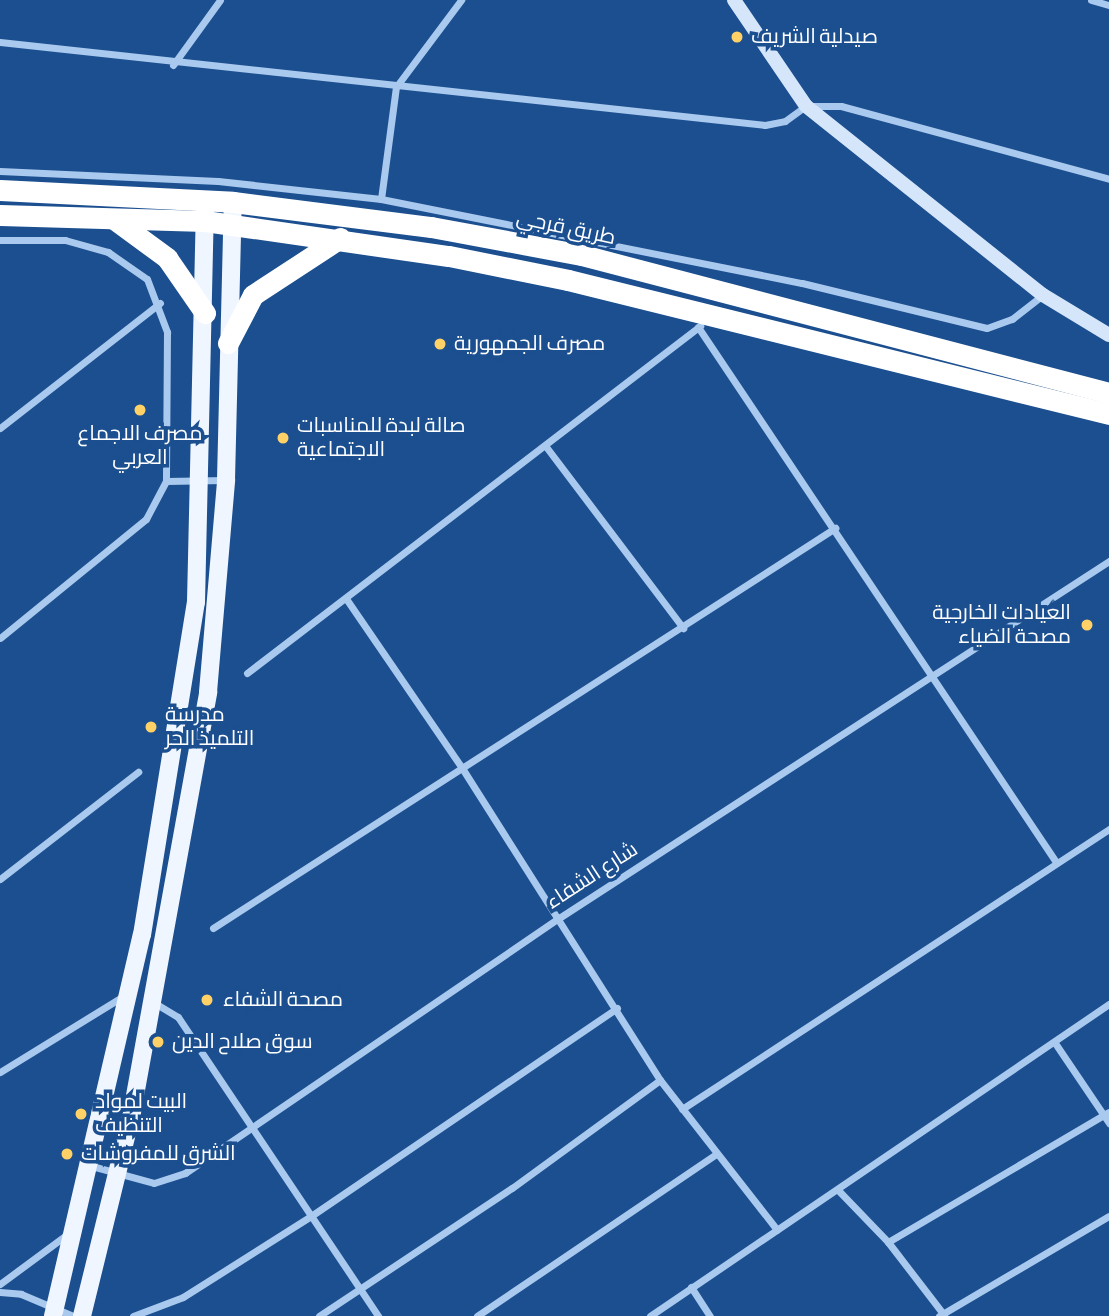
<!DOCTYPE html>
<html>
<head>
<meta charset="utf-8">
<style>
  body { margin:0 }
  #map { position:relative; width:1109px; height:1316px; overflow:hidden; background:#1b4f8f; font-family:"Sofia Sans Condensed",Cairo,sans-serif }
  div>[style] { position:absolute }
  .street>* { height:7px; margin:-3.5px; padding:0 3.5px; transform-origin:3.5px; border-radius:3.5px; background:#a9c9ee }
  .secondary>* { height:14px; margin:-7px; padding:0 7px; transform-origin:7px; border-radius:7px; background:#d6e6fa }
  .primary>* { height:18px; margin:-9px; padding:0 9px; transform-origin:9px; border-radius:9px; background:#f0f6ff }
  .highway>* { height:21px; margin:-10.5px; padding:0 10.5px; transform-origin:10.5px; border-radius:10.5px; background:#fff }
  .dots>* { width:19px; height:19px; translate:-50% -50%; box-sizing:border-box; border:4px solid #1b4f8f; border-radius:50% }
  span { translate:-50% -50%; white-space:nowrap; text-align:center; line-height:1.15; -webkit-text-stroke:7px #1b4f8f; paint-order:stroke }
  .poi-label { font-size:21px; color:#fff }
  .left { translate:0 -50%; text-align:left }
  .right { translate:-100% -50%; text-align:right }
  .street-label { font-size:21px; color:#fff }
</style>
</head>
<body>
<div id="map">
  <div class="street">
    <div style="left:1091px;top:0;width:19px;rotate:16deg"></div>
    <div style="left:0;top:42px;width:769px;rotate:6.19deg"></div>
    <div style="left:765px;top:125px;width:20px;rotate:-11deg"></div>
    <div style="left:785px;top:121px;width:26px;rotate:-36deg"></div>
    <div style="left:806px;top:106px;width:35px"></div>
    <div style="left:841px;top:106px;width:278px;rotate:15.2deg"></div>
    <div style="left:173px;top:65px;width:80px;rotate:-54.1deg"></div>
    <div style="left:0;top:171px;width:218px;rotate:2.6deg"></div>
    <div style="left:218px;top:181px;width:164px;rotate:6.3deg"></div>
    <div style="left:381px;top:199px;width:429px;rotate:11.3deg"></div>
    <div style="left:802px;top:283px;width:190px;rotate:13.7deg"></div>
    <div style="left:987px;top:328px;width:27px;rotate:-20deg"></div>
    <div style="left:1012px;top:319px;width:39px;rotate:-38deg"></div>
    <div style="left:381px;top:199px;width:113px;rotate:-82.4deg"></div>
    <div style="left:396px;top:87px;width:109px;rotate:-53.2deg"></div>
    <div style="left:0;top:240px;width:65px"></div>
    <div style="left:65px;top:240px;width:45px;rotate:15.6deg"></div>
    <div style="left:108px;top:252px;width:47px;rotate:34.7deg"></div>
    <div style="left:147px;top:279px;width:57px;rotate:69.3deg"></div>
    <div style="left:167px;top:332px;width:149px;rotate:90.4deg"></div>
    <div style="left:166px;top:481px;width:43px;rotate:117.8deg"></div>
    <div style="left:146px;top:519px;width:188px;rotate:140.8deg"></div>
    <div style="left:698px;top:327px;width:644px;rotate:56.21deg"></div>
    <div style="left:0;top:428px;width:203px;rotate:-38deg"></div>
    <div style="left:547px;top:448px;width:226px;rotate:52.9deg"></div>
    <div style="left:166px;top:481px;width:59px;rotate:-1deg"></div>
    <div style="left:347px;top:600px;width:204px;rotate:55.6deg"></div>
    <div style="left:462px;top:768px;width:370px;rotate:57.6deg"></div>
    <div style="left:660px;top:1080px;width:190px;rotate:52deg"></div>
    <div style="left:247px;top:673px;width:571px;rotate:-37.45deg"></div>
    <div style="left:0;top:879px;width:175px;rotate:-37.8deg"></div>
    <div style="left:213px;top:928px;width:740px;rotate:-32.74deg"></div>
    <div style="left:153px;top:1002px;width:29px;rotate:31deg"></div>
    <div style="left:178px;top:1017px;width:360px;rotate:56.2deg"></div>
    <div style="left:1055px;top:1043px;width:97px;rotate:56deg"></div>
    <div style="left:0;top:1072px;width:147px;rotate:-31.6deg"></div>
    <div style="left:682px;top:1109px;width:511px;rotate:-33.25deg"></div>
    <div style="left:88px;top:1165px;width:68px;rotate:15.3deg"></div>
    <div style="left:154px;top:1183px;width:33px;rotate:-18deg"></div>
    <div style="left:185px;top:1173px;width:453px;rotate:-34.3deg"></div>
    <div style="left:559px;top:918px;width:656px;rotate:-32.99deg"></div>
    <div style="left:838px;top:1190px;width:72px;rotate:46.1deg"></div>
    <div style="left:888px;top:1242px;width:92px;rotate:52.5deg"></div>
    <div style="left:888px;top:1242px;width:256px;rotate:-30.5deg"></div>
    <div style="left:0;top:1284px;width:86px;rotate:-36.5deg"></div>
    <div style="left:691px;top:1287px;width:35px;rotate:57deg"></div>
    <div style="left:0;top:1292px;width:21px;rotate:5deg"></div>
    <div style="left:21px;top:1294px;width:56px;rotate:22.9deg"></div>
    <div style="left:133px;top:1316px;width:53px;rotate:-20.8deg"></div>
    <div style="left:183px;top:1297px;width:151px;rotate:-32.3deg"></div>
    <div style="left:311px;top:1216px;width:370px;rotate:-34.2deg"></div>
    <div style="left:319px;top:1316px;width:232px;rotate:-33.6deg"></div>
    <div style="left:512px;top:1188px;width:183px;rotate:-36.1deg"></div>
    <div style="left:477px;top:1316px;width:289px;rotate:-34.1deg"></div>
    <div style="left:650px;top:1316px;width:555px;rotate:-34.21deg"></div>
    <div style="left:939px;top:1316px;width:197px;rotate:-30.5deg"></div>
  </div>
  <div class="secondary">
    <div style="left:734px;top:0;width:128px;rotate:55.8deg"></div>
    <div style="left:806px;top:106px;width:303px;rotate:38.6deg"></div>
    <div style="left:1043px;top:295px;width:77px;rotate:31.2deg"></div>
  </div>
  <div class="primary">
    <div style="left:53px;top:1316px;width:391px;rotate:-76.9deg"></div>
    <div style="left:142px;top:935px;width:337px;rotate:-80.8deg"></div>
    <div style="left:196px;top:602px;width:395px;rotate:-88.7deg"></div>
    <div style="left:82px;top:1316px;width:210px;rotate:-76.2deg"></div>
    <div style="left:132px;top:1112px;width:427px;rotate:-79.7deg"></div>
    <div style="left:208px;top:692px;width:213px;rotate:-85.1deg"></div>
    <div style="left:226px;top:480px;width:278px;rotate:-88.6deg"></div>
  </div>
  <div class="highway">
    <div style="left:0;top:190px;width:233px;rotate:2.9deg"></div>
    <div style="left:233px;top:202px;width:200px;rotate:7.2deg"></div>
    <div style="left:431px;top:227px;width:154px;rotate:10.5deg"></div>
    <div style="left:582px;top:255px;width:545px;rotate:14.67deg"></div>
    <div style="left:0;top:215px;width:205px;rotate:1.7deg"></div>
    <div style="left:205px;top:221px;width:246px;rotate:8.2deg"></div>
    <div style="left:449px;top:256px;width:121px;rotate:11.4deg"></div>
    <div style="left:568px;top:280px;width:557px;rotate:13.91deg"></div>
    <div style="left:114px;top:219px;width:66px;rotate:36.3deg"></div>
    <div style="left:167px;top:258px;width:67px;rotate:55.4deg"></div>
    <div style="left:228px;top:343px;width:54px;rotate:-62.5deg"></div>
    <div style="left:253px;top:295px;width:104px;rotate:-33.2deg"></div>
  </div>
  <div class="dots">
    <div style="left:737px;top:37px;background:#ffd166"></div>
    <div style="left:440px;top:344px;background:#ffd166"></div>
    <div style="left:140px;top:410px;background:#ffd166"></div>
    <div style="left:283px;top:438px;background:#ffd166"></div>
    <div style="left:1087px;top:625px;background:#ffd166"></div>
    <div style="left:151px;top:727px;background:#ffd166"></div>
    <div style="left:207px;top:1000px;background:#ffd166"></div>
    <div style="left:158px;top:1042px;background:#ffd166"></div>
    <div style="left:81px;top:1114px;background:#ffd166"></div>
    <div style="left:67px;top:1154px;background:#ffd166"></div>
  </div>
  <div class="poi-label">
    <span class="left" style="left:751px;top:37px">صيدلية الشريف</span>
    <span class="left" style="left:454px;top:344px">مصرف الجمهورية</span>
    <span class="left" style="left:297px;top:438px">صالة لبدة للمناسبات<br>الاجتماعية</span>
    <span style="left:140px;top:446px">مصرف الاجماع<br>العربي</span>
    <span class="right" style="left:1071px;top:625px">العيادات الخارجية<br>مصحة الضياء</span>
    <span class="left" style="left:165px;top:727px">مدرسة<br>التلميذ الحر</span>
    <span class="left" style="left:223px;top:1000px">مصحة الشفاء</span>
    <span class="left" style="left:172px;top:1042px">سوق صلاح الدين</span>
    <span class="left" style="left:95px;top:1114px">البيت لمواد<br>التنظيف</span>
    <span class="left" style="left:81px;top:1154px">الشرق للمفروشات</span>
  </div>
  <div class="street-label">
    <span style="left:566px;top:228px;rotate:12deg">طريق قرجي</span>
    <span style="left:592px;top:876px;rotate:-33deg">شارع الشفاء</span>
  </div>
</div>
</body>
</html>
